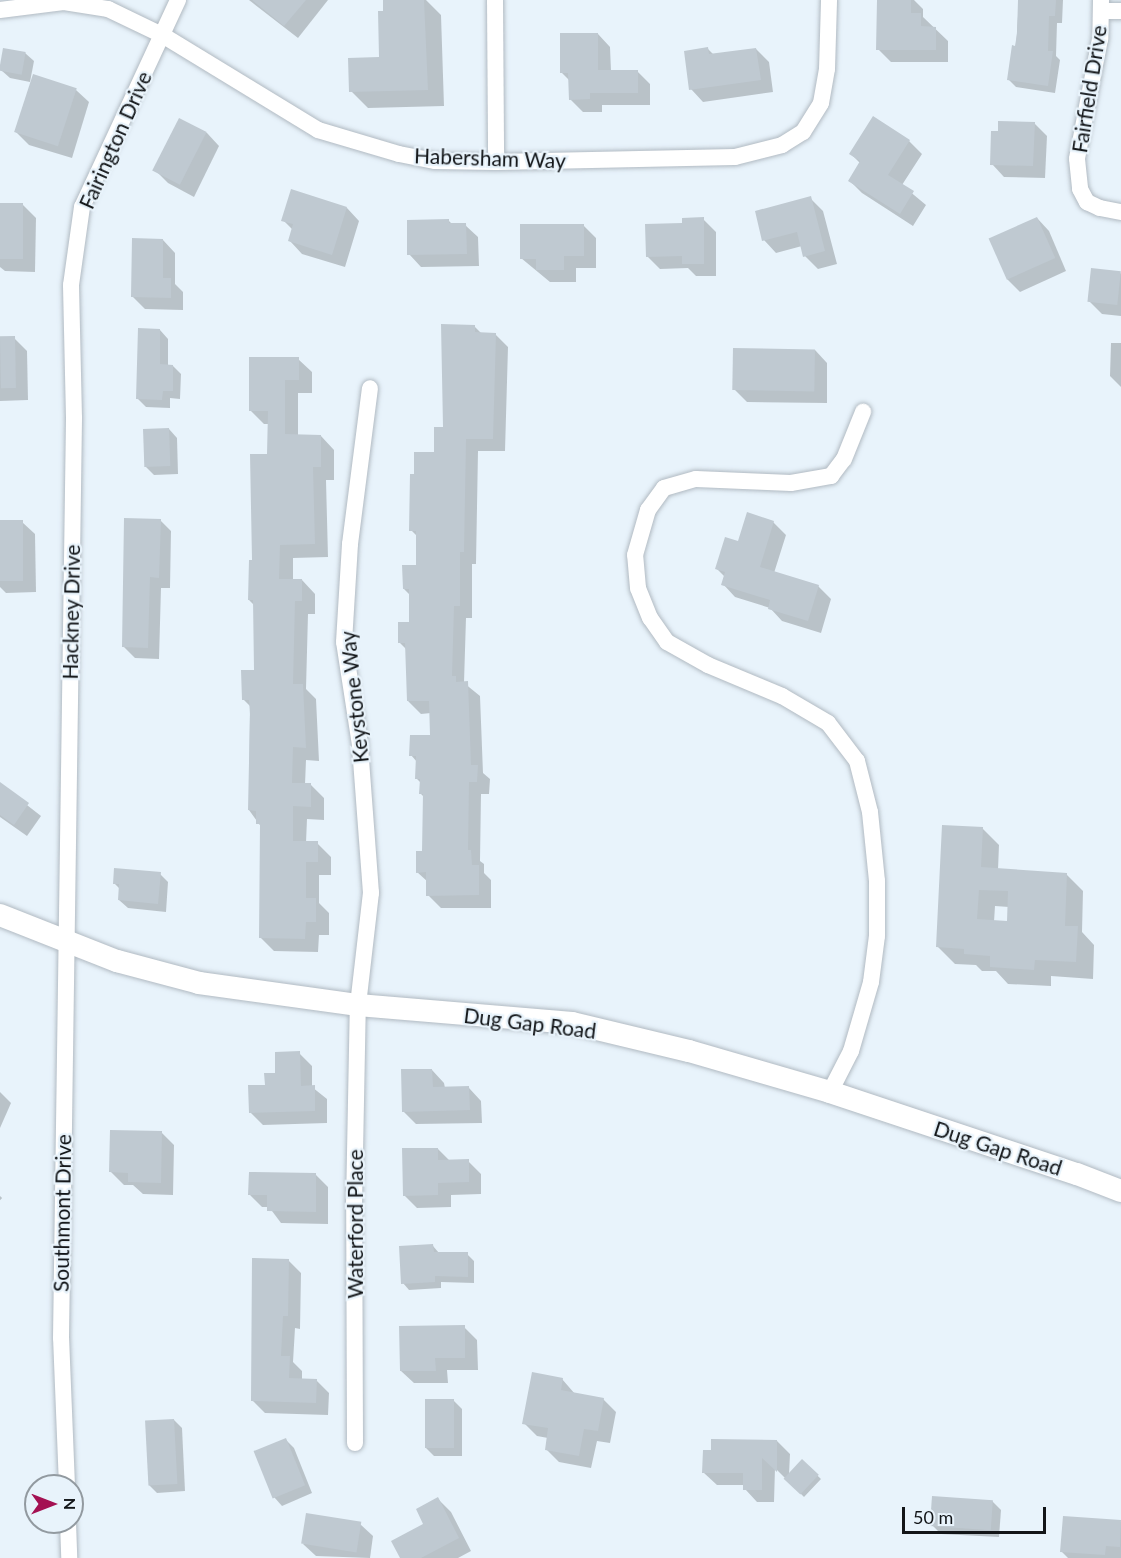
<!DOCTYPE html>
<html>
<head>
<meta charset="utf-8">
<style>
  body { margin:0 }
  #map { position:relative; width:1121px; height:1558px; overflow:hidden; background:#e8f3fb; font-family:Lato,sans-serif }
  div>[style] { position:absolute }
  .shadow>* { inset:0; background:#0003; transform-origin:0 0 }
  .building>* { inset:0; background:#bfc9d1; transform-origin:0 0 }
  .roads { filter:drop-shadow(0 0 2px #b1bac2) drop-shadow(0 0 2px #b1bac2) }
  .street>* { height:16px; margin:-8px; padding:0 8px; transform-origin:8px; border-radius:8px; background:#fff }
  .secondary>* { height:22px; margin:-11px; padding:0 11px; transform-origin:11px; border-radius:11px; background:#fff }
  span { translate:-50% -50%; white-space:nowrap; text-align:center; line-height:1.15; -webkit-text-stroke:4.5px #e8f3fb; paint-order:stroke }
  .street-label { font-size:21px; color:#121518 }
  .north { position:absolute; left:24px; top:1474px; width:60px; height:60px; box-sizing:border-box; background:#e8f3fb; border:2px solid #929aa0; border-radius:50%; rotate:90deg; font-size:16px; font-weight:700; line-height:24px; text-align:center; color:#121518 }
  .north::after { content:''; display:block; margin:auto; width:21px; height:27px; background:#a41152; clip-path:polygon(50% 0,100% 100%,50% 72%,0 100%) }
  .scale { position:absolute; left:902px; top:1507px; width:144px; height:27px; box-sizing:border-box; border:3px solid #121518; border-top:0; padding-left:8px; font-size:18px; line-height:21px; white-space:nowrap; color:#121518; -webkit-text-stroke:4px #e8f3fb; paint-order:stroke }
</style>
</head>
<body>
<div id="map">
  <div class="shadow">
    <div style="clip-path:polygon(249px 0,328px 0,298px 38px)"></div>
    <div style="clip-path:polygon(384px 0,426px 0,441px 15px,444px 106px,368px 108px,351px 91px,381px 58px)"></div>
    <div style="clip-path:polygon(878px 0,914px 0,923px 9px,923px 17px,948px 41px,948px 62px,891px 62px,878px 49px)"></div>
    <div style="clip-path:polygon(1019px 0,1063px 0,1062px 23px,1057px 23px,1056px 56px,1060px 60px,1055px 93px,1016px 87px,1008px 79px,1016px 47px)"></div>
    <div style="clip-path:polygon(598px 34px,610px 47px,611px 71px,637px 71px,650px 84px,650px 105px,602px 105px,602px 112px,583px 112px,570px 99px,570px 81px,562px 73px)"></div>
    <div style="clip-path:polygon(708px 49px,714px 55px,756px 49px,769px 62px,773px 92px,703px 102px,691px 89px)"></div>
    <div style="clip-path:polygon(25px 53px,34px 61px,30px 82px,10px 78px,1px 70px)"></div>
    <div style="clip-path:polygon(76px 90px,89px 102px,72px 158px,29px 145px,16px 132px)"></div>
    <div style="clip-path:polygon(180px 120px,207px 133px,219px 146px,194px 197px,168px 183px,155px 170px)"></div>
    <div style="clip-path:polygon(1034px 123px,1047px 136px,1045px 178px,1004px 177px,992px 164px)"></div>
    <div style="clip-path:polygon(909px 141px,922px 154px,902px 185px,926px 205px,913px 226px,862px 193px,850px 181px,861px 164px,851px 154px)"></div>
    <div style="clip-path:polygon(810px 198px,823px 211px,837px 264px,818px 269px,805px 256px,802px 246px,776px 253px,764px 240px)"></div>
    <div style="clip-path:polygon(0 205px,23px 205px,36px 218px,35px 272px,5px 271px,0 267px)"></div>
    <div style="clip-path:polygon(347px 208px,359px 221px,345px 267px,302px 254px,290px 241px,293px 230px,283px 220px)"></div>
    <div style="clip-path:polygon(1037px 218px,1049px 231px,1066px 271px,1020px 292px,1007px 279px)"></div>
    <div style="clip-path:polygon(703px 219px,716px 232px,716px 276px,696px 276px,688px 268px,660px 269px,647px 256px,684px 224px)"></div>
    <div style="clip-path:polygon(449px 221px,453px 225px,465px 225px,478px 237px,479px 266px,421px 267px,409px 254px)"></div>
    <div style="clip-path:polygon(583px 225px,596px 238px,596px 268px,576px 268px,576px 282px,550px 282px,521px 258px)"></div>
    <div style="clip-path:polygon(163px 240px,175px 253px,175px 284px,183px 292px,183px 310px,145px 309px,132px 296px)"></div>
    <div style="clip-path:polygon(1121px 273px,1121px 316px,1102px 314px,1089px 301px)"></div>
    <div style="clip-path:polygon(474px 326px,482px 334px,495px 334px,508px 347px,505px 451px,478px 451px,476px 564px,472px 564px,472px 618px,466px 618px,464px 683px,480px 696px,483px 773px,490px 779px,489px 794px,481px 794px,480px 861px,484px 864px,484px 873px,491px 880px,491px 908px,441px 908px,428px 895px,428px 882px,417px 872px,423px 852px,425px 798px,421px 794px,421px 783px,417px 779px,417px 762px,411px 755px,431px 737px,431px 713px,421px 714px,408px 701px,407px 650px,399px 642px,410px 624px,410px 595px,404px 589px,417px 567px,418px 537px,411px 530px,416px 475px,435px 453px)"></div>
    <div style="clip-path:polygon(160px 330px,168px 339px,168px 366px,173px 366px,181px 374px,180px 399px,170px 398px,170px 408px,146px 407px,138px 399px)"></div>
    <div style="clip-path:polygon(0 338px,14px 338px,27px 351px,28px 400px,0 401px)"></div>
    <div style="clip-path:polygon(1111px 343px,1121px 343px,1121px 387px,1110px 376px)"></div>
    <div style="clip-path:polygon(815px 350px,827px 363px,827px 403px,747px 402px,734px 389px)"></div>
    <div style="clip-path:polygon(298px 359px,312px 372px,312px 393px,298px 393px,298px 436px,321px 436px,334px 450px,334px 480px,326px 480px,328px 557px,293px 558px,293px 580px,302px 580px,315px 594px,315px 614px,308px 614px,306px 689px,316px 699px,319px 761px,306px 760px,305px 785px,311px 785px,324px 798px,324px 820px,307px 819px,306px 843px,317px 843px,331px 857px,331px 875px,319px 875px,319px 903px,329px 913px,329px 935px,319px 935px,318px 952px,274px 951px,260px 937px,262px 828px,249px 810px,250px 706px,243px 699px,256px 671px,254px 605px,249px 600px,268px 456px,269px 424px,264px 424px,250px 410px)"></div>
    <div style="clip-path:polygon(169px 429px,177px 438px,178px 474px,154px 475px,145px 466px)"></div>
    <div style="clip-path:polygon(160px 520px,171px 531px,170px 588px,161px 588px,159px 659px,135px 658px,124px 647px)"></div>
    <div style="clip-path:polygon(0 522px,22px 522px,35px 534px,36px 592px,6px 593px,0 587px)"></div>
    <div style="clip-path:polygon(773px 522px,786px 535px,774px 573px,818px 586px,831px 599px,821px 633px,782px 621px,770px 608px,735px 597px,723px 584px,725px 577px,717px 569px,739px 543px)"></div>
    <div style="clip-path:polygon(0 784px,41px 816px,27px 836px,0 817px)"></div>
    <div style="clip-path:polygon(evenodd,982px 828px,999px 845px,998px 870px,1066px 874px,1083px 891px,1082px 932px,1094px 945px,1093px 979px,1051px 976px,1051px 986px,1008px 984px,996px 971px,982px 971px,976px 965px,955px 964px,938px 947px,982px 828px,995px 906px,1009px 907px,1009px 922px,994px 922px,995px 906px)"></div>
    <div style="clip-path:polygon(160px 874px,168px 882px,166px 912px,128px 908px,119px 900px,120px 889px,114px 883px)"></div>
    <div style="clip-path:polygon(299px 1053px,312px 1066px,312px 1087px,327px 1099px,327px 1123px,263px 1125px,250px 1112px,266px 1086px)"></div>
    <div style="clip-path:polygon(432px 1070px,444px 1083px,445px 1088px,469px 1088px,481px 1101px,482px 1123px,416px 1124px,403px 1111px)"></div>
    <div style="clip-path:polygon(0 1092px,11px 1103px,0 1128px)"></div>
    <div style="clip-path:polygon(161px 1132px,174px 1145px,173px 1195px,143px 1194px,133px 1185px,124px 1185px,111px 1172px)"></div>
    <div style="clip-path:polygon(438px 1149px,450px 1161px,468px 1161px,481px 1174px,481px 1194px,451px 1195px,451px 1207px,417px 1208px,404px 1195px)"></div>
    <div style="clip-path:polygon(316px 1175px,328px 1187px,328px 1224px,281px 1223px,269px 1207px,262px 1207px,250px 1195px)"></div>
    <div style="left:0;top:1196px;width:3px;height:77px;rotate:45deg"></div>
    <div style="clip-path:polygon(433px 1246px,439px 1253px,467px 1254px,474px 1261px,474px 1283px,441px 1282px,441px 1288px,409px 1290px,403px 1283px)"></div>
    <div style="clip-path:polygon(288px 1260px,301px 1273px,300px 1329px,295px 1328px,293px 1362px,302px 1371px,302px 1380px,316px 1380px,329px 1393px,328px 1415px,265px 1413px,252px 1400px)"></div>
    <div style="clip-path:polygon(464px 1327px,477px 1340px,478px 1370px,447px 1370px,448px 1383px,414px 1383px,401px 1371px)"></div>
    <div style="clip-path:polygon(562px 1379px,575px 1394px,603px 1399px,616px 1412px,610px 1443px,597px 1441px,591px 1468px,559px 1462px,546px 1449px,548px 1438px,537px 1436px,524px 1423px)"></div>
    <div style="clip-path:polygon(454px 1401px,462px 1409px,462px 1456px,434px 1456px,426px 1448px)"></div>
    <div style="clip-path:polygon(174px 1420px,182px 1428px,185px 1491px,157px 1493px,149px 1485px)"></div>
    <div style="clip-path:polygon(286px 1440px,294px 1448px,312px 1493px,282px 1506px,274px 1497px)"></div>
    <div style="clip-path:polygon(777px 1441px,790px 1454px,789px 1475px,802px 1461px,821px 1479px,804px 1497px,775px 1468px,774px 1502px,757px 1502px,745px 1489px,745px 1485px,717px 1485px,704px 1473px,713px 1451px)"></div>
    <div style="clip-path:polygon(438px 1499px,451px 1512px,471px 1551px,458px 1558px,401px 1558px,425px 1525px)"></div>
    <div style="clip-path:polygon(992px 1501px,1001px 1510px,999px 1537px,941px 1534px,932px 1525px)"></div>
    <div style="clip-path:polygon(1065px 1518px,1121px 1522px,1121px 1558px,1068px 1558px,1062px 1552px)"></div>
    <div style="clip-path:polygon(360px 1524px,373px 1536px,370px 1558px,316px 1556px,303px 1544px)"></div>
  </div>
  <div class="building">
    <div style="clip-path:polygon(252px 0,306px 0,284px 26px)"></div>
    <div style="clip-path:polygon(383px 0,424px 0,428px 90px,349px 92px,348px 58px,379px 57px,378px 11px,383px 11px)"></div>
    <div style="clip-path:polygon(877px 0,911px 0,911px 13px,921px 13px,921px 26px,936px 27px,936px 50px,876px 50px)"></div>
    <div style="clip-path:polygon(1018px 0,1056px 0,1055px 16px,1049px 16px,1048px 51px,1053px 51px,1048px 86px,1007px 80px,1012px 45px,1015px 46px,1017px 34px)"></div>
    <div style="clip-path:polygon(560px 33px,598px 33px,598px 70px,638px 70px,638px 93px,590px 93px,590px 99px,569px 100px,568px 73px,560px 73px)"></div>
    <div style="clip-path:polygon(708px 47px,709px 54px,756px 48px,761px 80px,689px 90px,684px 51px)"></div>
    <div style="left:3px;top:48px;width:23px;height:23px;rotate:10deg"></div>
    <div style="left:33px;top:74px;width:46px;height:61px;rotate:18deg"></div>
    <div style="clip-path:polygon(873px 116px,910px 140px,888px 175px,914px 191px,900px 214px,848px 181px,860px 161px,849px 154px)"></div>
    <div style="left:179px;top:118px;width:31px;height:59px;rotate:27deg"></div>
    <div style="clip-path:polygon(998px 121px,1035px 122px,1033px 166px,990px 165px,991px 131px,998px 131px)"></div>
    <div style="clip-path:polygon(291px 189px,347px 207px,332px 255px,288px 241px,293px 224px,281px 221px)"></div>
    <div style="clip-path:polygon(811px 196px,825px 251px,803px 257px,797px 232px,762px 241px,755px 211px)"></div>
    <div style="left:0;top:203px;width:23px;height:56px"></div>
    <div style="clip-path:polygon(704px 217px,704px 264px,682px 264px,682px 256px,646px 257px,645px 224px,682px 223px,682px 218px)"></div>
    <div style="left:1037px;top:217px;width:45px;height:53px;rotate:66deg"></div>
    <div style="clip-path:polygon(449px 219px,449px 223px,466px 223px,467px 254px,407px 255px,407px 220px)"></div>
    <div style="clip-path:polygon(520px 224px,584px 224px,584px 256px,564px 256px,564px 270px,536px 270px,536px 259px,520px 259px)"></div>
    <div style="clip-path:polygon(132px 238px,163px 239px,163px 278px,171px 278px,171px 298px,131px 297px)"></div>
    <div style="left:1091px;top:268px;width:30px;height:34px;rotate:6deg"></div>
    <div style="clip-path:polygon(441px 324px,475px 325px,475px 332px,496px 333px,493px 439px,466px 439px,464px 552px,460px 552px,460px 606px,454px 606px,452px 676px,456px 676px,456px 682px,468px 681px,471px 765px,478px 765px,477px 782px,469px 782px,468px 850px,471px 850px,472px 865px,479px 865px,479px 895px,426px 896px,426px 872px,416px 873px,416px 851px,422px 851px,423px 794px,419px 794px,420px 779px,415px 779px,416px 756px,409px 756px,410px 735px,430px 735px,429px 701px,407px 701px,405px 643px,398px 643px,398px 622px,409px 622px,409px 589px,403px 589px,402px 565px,416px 565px,416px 531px,409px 531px,410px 474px,414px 474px,414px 452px,434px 452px,434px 427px,443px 427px)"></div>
    <div style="clip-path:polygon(138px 328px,160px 329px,160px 364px,173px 365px,173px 391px,163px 391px,162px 400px,136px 399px)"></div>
    <div style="left:15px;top:336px;width:52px;height:15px;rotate:89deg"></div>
    <div style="left:733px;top:348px;width:82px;height:42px;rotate:1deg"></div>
    <div style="clip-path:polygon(249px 357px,299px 357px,299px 380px,285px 380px,285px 434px,321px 435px,321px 467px,313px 467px,315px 544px,280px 545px,279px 579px,302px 579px,302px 601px,295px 601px,293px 684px,303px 684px,306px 748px,293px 747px,292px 783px,311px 783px,311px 807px,293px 806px,293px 841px,318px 841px,318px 862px,306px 862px,306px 898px,316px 898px,316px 922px,306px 922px,305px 939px,259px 938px,260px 824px,256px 824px,256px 811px,248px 810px,250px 714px,249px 700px,242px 700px,241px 670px,254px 670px,253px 600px,248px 600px,249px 560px,252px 560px,250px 454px,267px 454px,268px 411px,249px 411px)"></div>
    <div style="left:169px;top:428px;width:38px;height:26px;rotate:88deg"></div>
    <div style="clip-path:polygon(747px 512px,774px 521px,760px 567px,819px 585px,808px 621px,768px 609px,770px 600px,721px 585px,725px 572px,715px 569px,725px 537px,738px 541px)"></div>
    <div style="clip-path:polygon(124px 518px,161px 519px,159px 578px,150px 577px,148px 648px,122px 647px)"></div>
    <div style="left:0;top:520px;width:23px;height:61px"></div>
    <div style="clip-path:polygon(0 782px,29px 803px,14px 825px,0 815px)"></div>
    <div style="clip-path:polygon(evenodd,942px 825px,983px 827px,981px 867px,1067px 873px,1065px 926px,1078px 926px,1076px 962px,1035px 960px,1034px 970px,990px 967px,990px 956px,964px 954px,964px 949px,936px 947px,942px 825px,979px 890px,1008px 891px,1007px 921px,977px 919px,979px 890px)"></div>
    <div style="clip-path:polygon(114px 868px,161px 872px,158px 904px,118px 900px,119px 884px,113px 884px)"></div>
    <div style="clip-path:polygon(300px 1051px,301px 1086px,315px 1085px,315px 1111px,249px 1113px,248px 1085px,265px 1085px,264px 1073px,275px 1073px,275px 1052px)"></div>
    <div style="clip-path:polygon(401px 1069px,432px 1069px,433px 1087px,469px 1086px,470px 1110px,402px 1112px)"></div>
    <div style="clip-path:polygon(110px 1130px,162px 1131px,161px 1183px,128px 1182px,128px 1173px,109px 1172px)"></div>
    <div style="clip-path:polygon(402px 1148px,438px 1148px,438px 1160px,469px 1159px,469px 1182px,438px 1183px,438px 1195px,403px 1196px)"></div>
    <div style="clip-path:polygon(249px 1172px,316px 1173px,316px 1212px,267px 1211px,267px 1195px,248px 1195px)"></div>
    <div style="clip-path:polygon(433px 1244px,434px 1252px,468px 1252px,468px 1277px,435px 1276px,435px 1282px,401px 1284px,399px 1246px)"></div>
    <div style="clip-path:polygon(252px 1258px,289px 1259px,288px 1316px,283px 1316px,281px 1356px,290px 1356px,289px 1378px,317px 1379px,316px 1403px,251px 1401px)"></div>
    <div style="clip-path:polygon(465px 1325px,465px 1358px,435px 1358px,436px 1371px,400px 1371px,399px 1326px)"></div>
    <div style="clip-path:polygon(532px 1372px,563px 1378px,561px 1390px,604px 1398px,598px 1431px,584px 1429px,579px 1456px,545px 1450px,548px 1428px,522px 1424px)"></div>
    <div style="left:425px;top:1399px;width:29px;height:49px"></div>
    <div style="left:174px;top:1419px;width:65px;height:29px;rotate:87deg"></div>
    <div style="left:286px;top:1438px;width:51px;height:35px;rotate:68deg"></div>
    <div style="clip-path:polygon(711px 1439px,777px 1440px,777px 1472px,762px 1458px,762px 1490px,743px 1490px,743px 1473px,702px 1473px,703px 1450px,711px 1450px)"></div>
    <div style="left:802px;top:1459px;width:23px;height:27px;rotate:43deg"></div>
    <div style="left:932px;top:1496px;width:61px;height:30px;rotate:4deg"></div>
    <div style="clip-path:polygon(438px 1497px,459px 1538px,421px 1558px,400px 1558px,391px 1541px,423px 1524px,416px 1509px)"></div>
    <div style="left:306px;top:1513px;width:56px;height:31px;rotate:9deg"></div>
    <div style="clip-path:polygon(1063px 1516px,1121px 1520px,1120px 1547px,1106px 1546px,1105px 1555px,1060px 1552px)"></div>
  </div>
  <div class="roads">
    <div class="street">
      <div style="left:495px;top:0;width:162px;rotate:89.6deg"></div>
      <div style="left:1101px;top:0;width:39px;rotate:91deg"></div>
      <div style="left:1100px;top:39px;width:122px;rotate:100.9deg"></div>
      <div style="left:1077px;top:159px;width:30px;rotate:84deg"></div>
      <div style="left:1080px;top:189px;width:15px;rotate:62deg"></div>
      <div style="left:1087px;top:202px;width:14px;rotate:25deg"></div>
      <div style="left:1100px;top:208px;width:21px;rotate:11deg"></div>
      <div style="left:0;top:10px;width:64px;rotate:-7.1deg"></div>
      <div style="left:64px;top:2px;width:45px;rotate:9deg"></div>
      <div style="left:108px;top:9px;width:62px;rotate:25.7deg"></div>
      <div style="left:164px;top:36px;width:180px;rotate:31.4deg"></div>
      <div style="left:318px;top:130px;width:84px;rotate:16.5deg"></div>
      <div style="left:399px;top:154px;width:37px;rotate:11deg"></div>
      <div style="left:435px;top:161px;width:61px;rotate:0.9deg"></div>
      <div style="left:496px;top:162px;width:239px;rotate:-1.2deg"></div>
      <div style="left:735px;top:157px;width:49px;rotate:-14.3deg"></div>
      <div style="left:782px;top:145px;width:25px;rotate:-32deg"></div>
      <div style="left:803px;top:132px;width:34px;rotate:-58deg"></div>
      <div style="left:821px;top:103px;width:35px;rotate:-80deg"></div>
      <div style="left:827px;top:69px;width:69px;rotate:-88.3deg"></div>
      <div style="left:1101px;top:11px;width:20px"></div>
      <div style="left:830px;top:1092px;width:46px;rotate:-62.9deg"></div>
      <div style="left:851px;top:1051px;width:72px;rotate:-73.8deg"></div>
      <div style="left:871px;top:982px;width:46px;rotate:-82.6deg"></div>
      <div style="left:877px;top:936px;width:55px;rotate:-90deg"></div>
      <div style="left:877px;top:881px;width:69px;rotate:-95.8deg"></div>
      <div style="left:870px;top:812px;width:53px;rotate:-104.3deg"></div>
      <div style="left:857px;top:761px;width:48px;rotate:-127.3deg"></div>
      <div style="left:828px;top:723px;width:53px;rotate:-149.6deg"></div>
      <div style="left:782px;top:696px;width:80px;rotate:-157.3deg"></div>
      <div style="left:708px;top:665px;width:47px;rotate:-150.7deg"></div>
      <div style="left:667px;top:642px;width:29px;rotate:-125deg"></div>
      <div style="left:650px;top:618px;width:32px;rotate:-112deg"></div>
      <div style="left:638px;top:588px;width:33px;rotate:-95deg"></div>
      <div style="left:635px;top:555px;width:47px;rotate:-73.9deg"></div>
      <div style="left:648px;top:510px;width:27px;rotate:-54deg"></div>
      <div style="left:664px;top:488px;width:33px;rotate:-16deg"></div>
      <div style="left:696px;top:479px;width:95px;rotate:2.4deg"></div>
      <div style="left:791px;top:483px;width:41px;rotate:-9.9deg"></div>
      <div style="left:831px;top:476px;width:21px;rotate:-53deg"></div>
      <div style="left:844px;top:459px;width:51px;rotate:-68deg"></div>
      <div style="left:355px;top:1443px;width:238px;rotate:-90.2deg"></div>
      <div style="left:354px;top:1205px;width:200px;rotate:-88.9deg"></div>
      <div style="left:358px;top:1005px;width:113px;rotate:-83.4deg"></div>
      <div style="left:371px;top:893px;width:148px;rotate:-94.3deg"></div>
      <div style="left:360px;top:745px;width:104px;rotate:-98.8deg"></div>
      <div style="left:344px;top:642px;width:98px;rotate:-86.5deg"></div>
      <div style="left:350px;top:544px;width:157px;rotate:-82.7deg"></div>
      <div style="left:67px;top:1486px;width:148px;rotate:-92.3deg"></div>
      <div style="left:61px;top:1338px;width:920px;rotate:-89.19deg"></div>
      <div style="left:74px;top:418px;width:133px;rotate:-91.3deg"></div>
      <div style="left:71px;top:285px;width:79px;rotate:-82deg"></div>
      <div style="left:82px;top:207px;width:228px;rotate:-65.1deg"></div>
      <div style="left:68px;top:1522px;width:36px;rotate:88deg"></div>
    </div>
    <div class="secondary">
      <div style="left:0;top:915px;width:126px;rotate:21.5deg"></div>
      <div style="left:117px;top:961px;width:85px;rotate:15deg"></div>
      <div style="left:199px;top:983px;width:161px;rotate:7.9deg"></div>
      <div style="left:358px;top:1005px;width:215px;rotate:4.8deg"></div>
      <div style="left:572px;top:1023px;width:120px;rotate:13.5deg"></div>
      <div style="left:689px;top:1051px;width:147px;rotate:16.2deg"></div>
      <div style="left:830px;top:1092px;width:260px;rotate:18.4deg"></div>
      <div style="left:1077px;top:1174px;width:47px;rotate:21.1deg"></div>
    </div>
  </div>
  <div class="street-label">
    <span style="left:1089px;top:89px;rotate:-81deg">Fairfield Drive</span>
    <span style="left:115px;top:140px;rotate:-66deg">Fairington Drive</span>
    <span style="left:490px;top:158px;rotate:2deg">Habersham Way</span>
    <span style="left:71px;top:612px;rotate:-89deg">Hackney Drive</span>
    <span style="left:354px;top:697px;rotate:-96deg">Keystone Way</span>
    <span style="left:530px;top:1023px;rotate:7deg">Dug Gap Road</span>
    <span style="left:998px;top:1148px;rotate:18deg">Dug Gap Road</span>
    <span style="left:62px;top:1213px;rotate:-89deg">Southmont Drive</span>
    <span style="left:355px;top:1224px;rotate:-90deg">Waterford Place</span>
  </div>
  <div class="north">N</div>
  <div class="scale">50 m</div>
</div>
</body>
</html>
